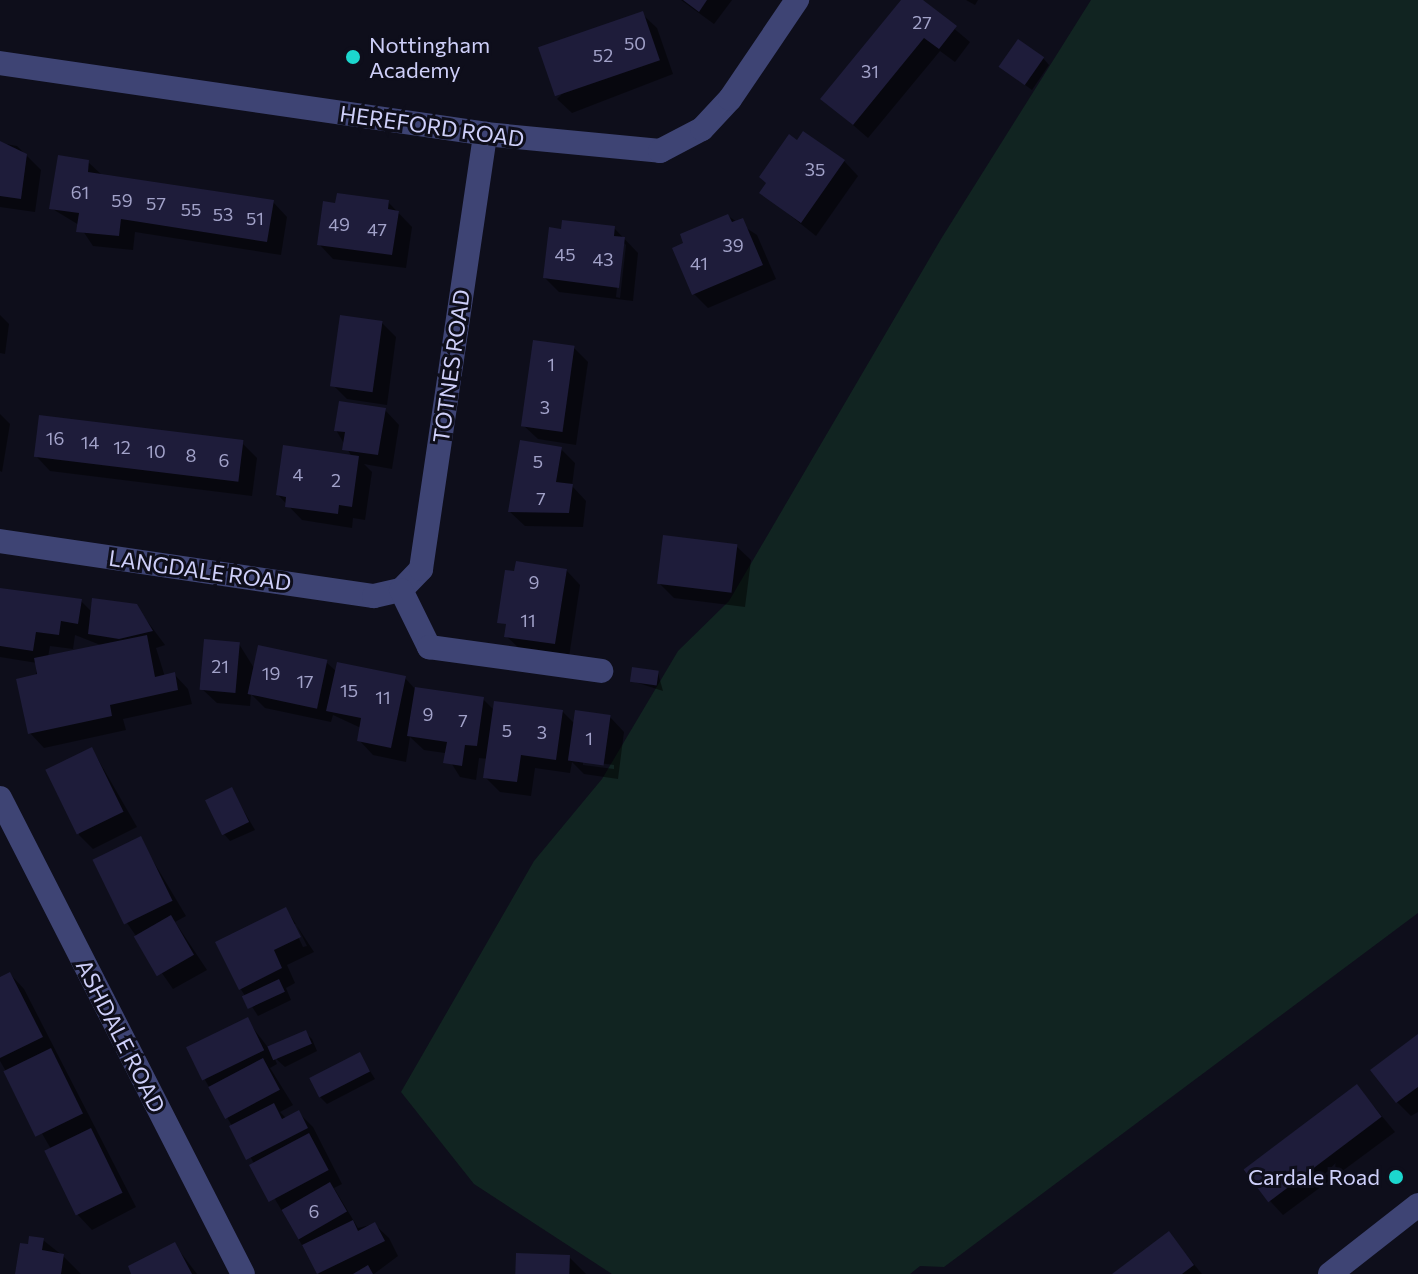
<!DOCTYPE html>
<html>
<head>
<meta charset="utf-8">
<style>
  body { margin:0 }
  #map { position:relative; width:1418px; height:1274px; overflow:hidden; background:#0e0e1b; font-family:Commissioner,sans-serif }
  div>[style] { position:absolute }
  .green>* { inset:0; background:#112421 }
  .shadow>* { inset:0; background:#0007 }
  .building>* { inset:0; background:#1e1c3a; transform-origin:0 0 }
  .minor>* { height:24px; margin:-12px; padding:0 12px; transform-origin:12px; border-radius:12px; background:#3e4474 }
  .dots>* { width:22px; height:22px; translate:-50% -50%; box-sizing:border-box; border:4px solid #0e0e1b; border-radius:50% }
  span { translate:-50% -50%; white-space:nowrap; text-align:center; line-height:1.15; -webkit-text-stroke:6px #0e0e1b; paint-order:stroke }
  .number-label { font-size:18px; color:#a2a2c9 }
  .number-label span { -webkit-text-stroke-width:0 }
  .poi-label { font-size:22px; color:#cecff9 }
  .left { translate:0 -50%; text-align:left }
  .right { translate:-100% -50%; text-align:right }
  .street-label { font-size:22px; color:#cecff9 }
</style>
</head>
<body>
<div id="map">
  <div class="green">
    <div style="clip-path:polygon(1091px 0,1418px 0,1418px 913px,944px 1267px,920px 1266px,910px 1274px,612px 1274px,474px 1184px,401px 1092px,534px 861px,602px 779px,678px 651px,729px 601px,941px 239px)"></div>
  </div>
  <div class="shadow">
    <div style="clip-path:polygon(681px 0,732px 0,714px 24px)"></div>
    <div style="clip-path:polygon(904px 0,920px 0,970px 42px,955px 62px,940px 51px,868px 138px,823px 99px)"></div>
    <div style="clip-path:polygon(966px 0,978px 0,975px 5px)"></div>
    <div style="clip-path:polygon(642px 14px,657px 28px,673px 74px,572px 113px,557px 99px)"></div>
    <div style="clip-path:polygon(1043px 58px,1049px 65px,1032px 90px,1001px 67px)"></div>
    <div style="clip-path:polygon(0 143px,17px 146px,41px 170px,35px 212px,0 207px)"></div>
    <div style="clip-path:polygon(844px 161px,858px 176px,816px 236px,762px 193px)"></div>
    <div style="clip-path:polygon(88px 162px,103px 176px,273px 202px,287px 217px,281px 255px,135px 232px,133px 250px,93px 246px,79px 225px,51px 208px)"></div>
    <div style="clip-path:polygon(388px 202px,412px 227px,406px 268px,333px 259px,319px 244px)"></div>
    <div style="clip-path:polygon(728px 216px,757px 235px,776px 279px,708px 308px,694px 294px)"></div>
    <div style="clip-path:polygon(evenodd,614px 228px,638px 253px,633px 301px,559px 292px,545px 278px,614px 228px,622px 241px,626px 245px,620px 298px,616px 297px,622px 241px)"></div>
    <div style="clip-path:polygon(0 315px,9px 324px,5px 354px,0 353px)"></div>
    <div style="clip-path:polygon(382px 323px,396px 337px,387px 405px,347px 399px,333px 385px)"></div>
    <div style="clip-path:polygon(574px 348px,588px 362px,576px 445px,538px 439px,523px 425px)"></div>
    <div style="clip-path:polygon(385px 410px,399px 425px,392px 469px,364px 464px,372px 472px,365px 520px,353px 518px,352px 528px,302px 520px,278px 495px,352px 457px,336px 430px)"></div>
    <div style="clip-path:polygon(0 414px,10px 424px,2px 472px,0 471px)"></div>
    <div style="clip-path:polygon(242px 443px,257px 458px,252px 496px,50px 471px,36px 456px)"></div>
    <div style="clip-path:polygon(561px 449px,575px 463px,572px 486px,586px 501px,583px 527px,525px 526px,510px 512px)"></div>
    <div style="clip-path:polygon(736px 546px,751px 560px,745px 607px,674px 598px,660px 584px)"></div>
    <div style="clip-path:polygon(566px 570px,580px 585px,569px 657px,521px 650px,506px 636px,516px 573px)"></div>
    <div style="clip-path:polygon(evenodd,0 590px,81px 601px,92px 612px,136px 606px,165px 645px,156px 648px,165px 677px,174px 674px,188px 689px,192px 704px,123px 719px,126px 730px,44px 748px,30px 733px,37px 663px,0 657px,0 590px,75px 635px,103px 646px,48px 657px,50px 646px,73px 649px,75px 635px)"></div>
    <div style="clip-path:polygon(evenodd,239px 644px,254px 668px,326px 662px,337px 672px,405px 678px,415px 689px,483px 699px,495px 711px,563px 712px,575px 724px,610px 717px,624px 732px,618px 779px,584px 774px,572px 762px,570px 773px,535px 768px,531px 796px,500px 792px,485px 777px,488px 759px,479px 758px,476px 780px,460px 777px,445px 753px,424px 750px,410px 737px,406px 762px,373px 755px,359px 740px,361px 728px,333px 715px,331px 722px,265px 708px,251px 694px,250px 706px,217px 703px,202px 689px,239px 644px,583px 761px,614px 765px,614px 769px,583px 765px,583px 761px)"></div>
    <div style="clip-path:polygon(658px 673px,663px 691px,632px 681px)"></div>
    <div style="clip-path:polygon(92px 749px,137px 827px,93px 849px,79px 835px)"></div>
    <div style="clip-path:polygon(231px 789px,255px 830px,230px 841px,224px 834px)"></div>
    <div style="clip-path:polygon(140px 839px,186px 916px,175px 922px,207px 970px,173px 989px,127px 923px)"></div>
    <div style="clip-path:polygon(evenodd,286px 909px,314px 952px,287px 965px,295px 983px,286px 988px,291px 1000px,258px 1016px,240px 988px,286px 909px,292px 924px,296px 924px,307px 946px,303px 947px,292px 924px)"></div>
    <div style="clip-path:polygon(10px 974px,24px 989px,136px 1207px,92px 1230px,78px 1215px,51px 1149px,0 1061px,0 980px)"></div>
    <div style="clip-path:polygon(247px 1020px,270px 1050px,305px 1032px,312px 1039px,317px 1051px,285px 1067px,274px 1057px,277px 1064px,270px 1068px,293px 1105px,280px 1112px,287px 1119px,299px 1113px,313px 1127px,342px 1184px,334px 1188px,358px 1228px,374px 1224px,389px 1238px,398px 1256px,374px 1274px,319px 1274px,205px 1080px)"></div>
    <div style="clip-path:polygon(1418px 1037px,1418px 1112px,1411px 1116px,1397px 1102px)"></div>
    <div style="clip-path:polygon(360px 1055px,375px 1079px,327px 1104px,320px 1097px)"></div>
    <div style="clip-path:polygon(1357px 1086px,1395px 1132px,1283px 1215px,1269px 1200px)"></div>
    <div style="clip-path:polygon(1169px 1234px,1202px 1274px,1115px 1274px)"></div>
    <div style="clip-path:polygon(43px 1240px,63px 1256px,81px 1274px,17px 1274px,30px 1246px)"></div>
    <div style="clip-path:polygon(174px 1244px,197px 1274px,131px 1274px)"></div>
    <div style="clip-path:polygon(569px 1257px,586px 1274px,517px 1274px)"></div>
  </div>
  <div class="building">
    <div style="clip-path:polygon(683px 0,707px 0,699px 12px)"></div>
    <div style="clip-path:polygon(901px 0,923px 0,957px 26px,939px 49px,924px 38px,853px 125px,820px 99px)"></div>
    <div style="left:643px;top:11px;width:52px;height:111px;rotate:71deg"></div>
    <div style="left:1018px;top:39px;width:32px;height:34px;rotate:35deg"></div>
    <div style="clip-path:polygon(803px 131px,845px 160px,801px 223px,759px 193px,766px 183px,759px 177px,789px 134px,797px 140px)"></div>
    <div style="clip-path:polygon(0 141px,27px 154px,21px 199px,0 196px)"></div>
    <div style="clip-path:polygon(58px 155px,89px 160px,88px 172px,274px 200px,267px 242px,121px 219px,119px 236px,76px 232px,79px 213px,49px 209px)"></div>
    <div style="clip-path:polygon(337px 193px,389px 200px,388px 209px,399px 211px,392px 255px,317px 245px,323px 201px,335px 203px)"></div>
    <div style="clip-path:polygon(728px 214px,732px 222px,743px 218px,763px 265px,692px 295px,672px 248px,683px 243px,680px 234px)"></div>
    <div style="clip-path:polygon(562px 220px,615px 226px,614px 236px,625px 237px,619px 288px,543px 278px,549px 227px,561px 229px)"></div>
    <div style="left:340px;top:315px;width:43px;height:72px;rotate:8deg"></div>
    <div style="left:533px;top:340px;width:42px;height:87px;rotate:8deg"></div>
    <div style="clip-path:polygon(339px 401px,386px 408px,378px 455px,342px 450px,345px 432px,334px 431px)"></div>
    <div style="left:39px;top:415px;width:206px;height:42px;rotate:7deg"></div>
    <div style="clip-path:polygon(520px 440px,562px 447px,556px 482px,573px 484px,569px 513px,508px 512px)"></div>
    <div style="clip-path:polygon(283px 445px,359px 456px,352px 507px,339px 505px,338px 514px,285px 507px,286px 497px,276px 495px)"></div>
    <div style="left:663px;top:535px;width:75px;height:49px;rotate:7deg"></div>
    <div style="clip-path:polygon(516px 561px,567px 569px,555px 644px,504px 637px,506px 624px,497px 623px,505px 570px,514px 571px)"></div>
    <div style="clip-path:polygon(0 588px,82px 599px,78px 624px,61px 621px,59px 635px,36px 632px,33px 651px,0 646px)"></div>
    <div style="clip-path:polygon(92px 598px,137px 604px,153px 631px,119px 639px,88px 634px)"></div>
    <div style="clip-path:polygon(147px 635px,155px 677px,175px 672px,178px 690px,110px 705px,112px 716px,28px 734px,16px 679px,37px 674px,34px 658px)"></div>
    <div style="left:204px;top:639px;width:36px;height:51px;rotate:5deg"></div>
    <div style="left:258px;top:645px;width:71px;height:50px;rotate:12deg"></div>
    <div style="clip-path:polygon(337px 662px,406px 676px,391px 748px,357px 741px,361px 718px,326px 711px)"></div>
    <div style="left:632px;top:667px;width:27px;height:15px;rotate:8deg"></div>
    <div style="clip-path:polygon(415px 687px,484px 697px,477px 746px,465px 745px,462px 766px,443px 763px,447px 742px,407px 736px)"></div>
    <div style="clip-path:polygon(494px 701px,563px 710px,556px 760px,521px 755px,517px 782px,483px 778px)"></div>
    <div style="left:575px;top:710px;width:36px;height:51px;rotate:8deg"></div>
    <div style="left:92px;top:747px;width:72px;height:52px;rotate:64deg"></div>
    <div style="left:232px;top:787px;width:39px;height:30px;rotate:64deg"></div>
    <div style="left:141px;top:836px;width:72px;height:54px;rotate:64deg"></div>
    <div style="clip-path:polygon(286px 907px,301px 937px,274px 950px,282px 968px,239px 990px,215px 942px)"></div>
    <div style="left:171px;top:915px;width:46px;height:43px;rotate:60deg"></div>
    <div style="clip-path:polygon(10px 972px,43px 1037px,0 1058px,0 977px)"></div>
    <div style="left:279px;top:979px;width:14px;height:41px;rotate:65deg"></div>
    <div style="left:248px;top:1017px;width:37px;height:69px;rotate:64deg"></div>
    <div style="left:306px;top:1030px;width:15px;height:42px;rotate:67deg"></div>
    <div style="clip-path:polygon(1418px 1034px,1418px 1087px,1396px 1103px,1370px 1070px)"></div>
    <div style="left:51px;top:1048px;width:73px;height:53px;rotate:64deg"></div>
    <div style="left:360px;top:1052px;width:22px;height:57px;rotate:63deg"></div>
    <div style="left:263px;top:1058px;width:36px;height:62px;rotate:62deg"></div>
    <div style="left:1357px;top:1084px;width:41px;height:142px;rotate:53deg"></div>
    <div style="clip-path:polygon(274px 1103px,282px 1119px,299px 1110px,308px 1128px,246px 1160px,229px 1126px)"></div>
    <div style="left:91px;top:1128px;width:72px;height:52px;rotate:64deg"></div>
    <div style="left:309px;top:1133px;width:42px;height:68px;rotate:62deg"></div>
    <div style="left:330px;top:1182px;width:34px;height:56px;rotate:60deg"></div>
    <div style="clip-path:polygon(353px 1220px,358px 1231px,375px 1222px,385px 1241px,317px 1274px,302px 1245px)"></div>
    <div style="clip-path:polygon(1169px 1231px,1194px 1265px,1182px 1274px,1112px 1274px)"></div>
    <div style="clip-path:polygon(29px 1236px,44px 1238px,42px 1250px,64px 1254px,61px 1274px,15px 1274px,20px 1243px,28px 1244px)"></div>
    <div style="clip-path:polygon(175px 1242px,192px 1274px,131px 1274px,128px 1266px)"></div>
    <div style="left:516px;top:1253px;width:54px;height:21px;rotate:2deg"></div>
    <div style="clip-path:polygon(368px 1265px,373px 1274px,353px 1274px)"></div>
  </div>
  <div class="minor">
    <div style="left:0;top:63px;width:490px;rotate:8.3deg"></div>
    <div style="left:485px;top:134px;width:176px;rotate:5.5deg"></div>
    <div style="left:660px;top:151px;width:47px;rotate:-27.6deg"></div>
    <div style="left:702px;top:129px;width:41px;rotate:-47deg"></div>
    <div style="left:730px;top:99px;width:120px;rotate:-55.9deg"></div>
    <div style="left:0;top:541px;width:378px;rotate:8.4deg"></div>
    <div style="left:374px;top:596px;width:28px;rotate:-13deg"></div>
    <div style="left:401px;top:590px;width:29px;rotate:-46deg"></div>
    <div style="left:421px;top:569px;width:440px;rotate:-81.6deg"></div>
    <div style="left:401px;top:590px;width:64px;rotate:63.8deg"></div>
    <div style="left:429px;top:647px;width:174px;rotate:7.9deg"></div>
    <div style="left:0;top:798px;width:534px;rotate:62.96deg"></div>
    <div style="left:1330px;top:1274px;width:112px;rotate:-38.1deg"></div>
  </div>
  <div class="dots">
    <div style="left:353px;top:57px;background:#1cd7ce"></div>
    <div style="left:1396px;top:1177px;background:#1cd7ce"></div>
  </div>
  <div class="number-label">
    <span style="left:922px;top:22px">27</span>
    <span style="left:635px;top:43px">50</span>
    <span style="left:603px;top:55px">52</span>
    <span style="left:870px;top:71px">31</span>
    <span style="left:815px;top:169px">35</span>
    <span style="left:80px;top:192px">61</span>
    <span style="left:122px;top:200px">59</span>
    <span style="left:156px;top:203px">57</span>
    <span style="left:191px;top:209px">55</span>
    <span style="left:223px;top:214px">53</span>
    <span style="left:255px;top:218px">51</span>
    <span style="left:339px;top:224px">49</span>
    <span style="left:377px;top:229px">47</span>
    <span style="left:733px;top:245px">39</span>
    <span style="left:565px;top:254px">45</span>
    <span style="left:603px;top:259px">43</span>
    <span style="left:699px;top:263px">41</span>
    <span style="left:551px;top:364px">1</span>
    <span style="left:545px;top:407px">3</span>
    <span style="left:55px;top:438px">16</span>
    <span style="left:90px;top:442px">14</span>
    <span style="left:122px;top:447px">12</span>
    <span style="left:156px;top:451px">10</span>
    <span style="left:191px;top:455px">8</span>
    <span style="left:224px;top:460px">6</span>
    <span style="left:538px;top:461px">5</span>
    <span style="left:298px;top:474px">4</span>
    <span style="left:336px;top:480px">2</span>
    <span style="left:541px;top:498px">7</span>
    <span style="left:534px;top:582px">9</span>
    <span style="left:528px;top:620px">11</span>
    <span style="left:220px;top:666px">21</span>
    <span style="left:271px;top:673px">19</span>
    <span style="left:305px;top:681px">17</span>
    <span style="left:349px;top:690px">15</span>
    <span style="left:383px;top:697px">11</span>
    <span style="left:428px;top:714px">9</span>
    <span style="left:463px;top:720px">7</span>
    <span style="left:507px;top:730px">5</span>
    <span style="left:542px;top:732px">3</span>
    <span style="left:589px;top:738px">1</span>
    <span style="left:314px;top:1211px">6</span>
  </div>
  <div class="poi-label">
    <span class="left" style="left:369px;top:57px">Nottingham<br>Academy</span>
    <span class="right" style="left:1380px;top:1177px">Cardale Road</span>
  </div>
  <div class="street-label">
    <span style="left:432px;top:126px;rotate:8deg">HEREFORD ROAD</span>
    <span style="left:451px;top:366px;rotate:-82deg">TOTNES ROAD</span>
    <span style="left:200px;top:570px;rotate:8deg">LANGDALE ROAD</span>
    <span style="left:121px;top:1036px;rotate:63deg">ASHDALE ROAD</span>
  </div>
</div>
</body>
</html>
